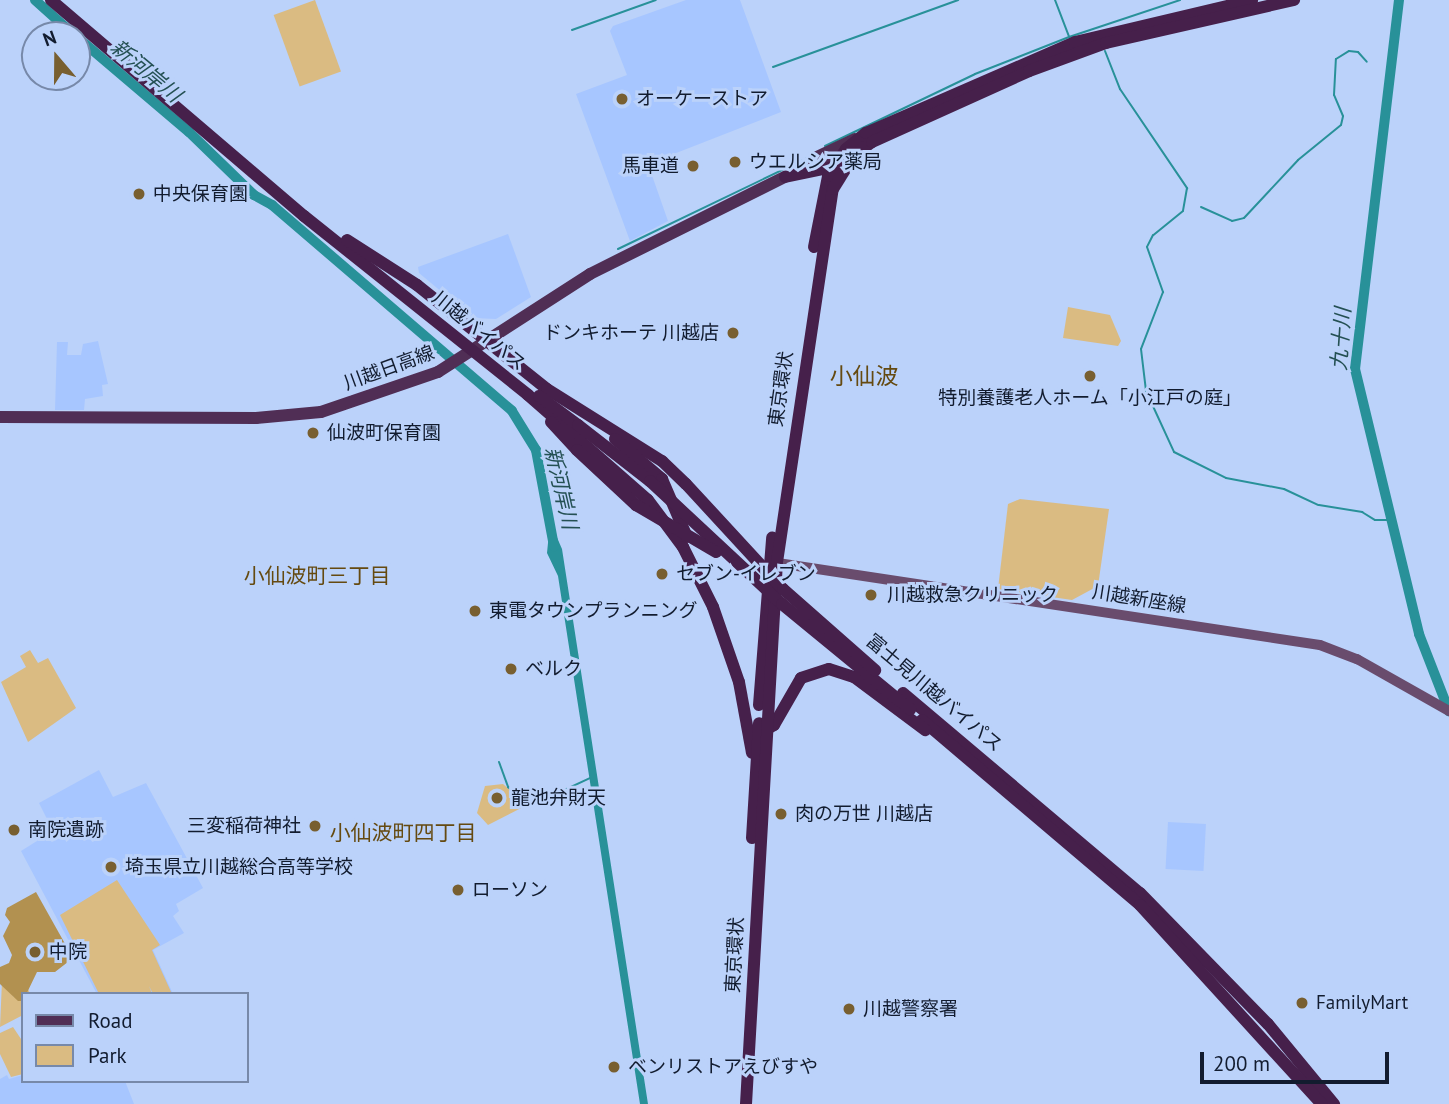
<!DOCTYPE html>
<html>
<head>
<meta charset="utf-8">
<style>
  body { margin:0 }
  #map { position:relative; width:1449px; height:1104px; overflow:hidden; background:#bbd2fa; font-family:"PT Sans","Noto Sans JP",sans-serif }
  div>[style] { position:absolute }
  .built>* { inset:0; background:#a7c6ff; transform-origin:0 0 }
  .green>* { inset:0; background:#dabb82; transform-origin:0 0 }
  .forest>* { inset:0; background:#b29150 }
  .water>* { inset:0; background:#289199 }
  .stream>* { height:2px; margin:-1px; padding:0 1px; transform-origin:1px; border-radius:1px; background:#289199 }
  .river>* { height:10px; margin:-5px; padding:0 5px; transform-origin:5px; border-radius:5px; background:#289199 }
  .secondary>* { height:10px; margin:-5px; padding:0 5px; transform-origin:5px; border-radius:5px; background:#694c6d }
  .primary>* { height:12px; margin:-6px; padding:0 6px; transform-origin:6px; border-radius:6px; background:#502e55 }
  .trunk>* { height:12px; margin:-6px; padding:0 6px; transform-origin:6px; border-radius:6px; background:#46204b }
  .trunk-bridge>* { height:12px; margin:-6px; padding:0 6px; transform-origin:6px; border-radius:6px; background:#46204b }
  .dots>* { width:19px; height:19px; translate:-50% -50%; box-sizing:border-box; border:4px solid #bbd2fa; border-radius:50% }
  span { translate:-50% -50%; white-space:nowrap; text-align:center; line-height:1.15; -webkit-text-stroke:6px #bbd2fa; paint-order:stroke }
  .poi-label { font-size:19px; color:#121c2f }
  .left { translate:0 -50%; text-align:left }
  .right { translate:-100% -50%; text-align:right }
  .street-label { font-size:19px; color:#121c2f }
  .water-label { font-size:21px; color:#245053; font-style:italic }
  .neighbourhood-label { font-size:21px; color:#654a10 }
  .quarter-label { font-size:23px; color:#654a10 }
  .legend { position:absolute; left:21px; top:992px; width:228px; height:91px; box-sizing:border-box; background:#bbd2fa; border:2px solid #7789a9; margin:0; padding:9px 12px; list-style:none; font-size:21px; color:#121c2f }
  .legend li { display:flex; align-items:center; gap:14px; height:35px }
  .legend b { width:35px; border:2px solid #7789a9 }
  .north { position:absolute; left:21px; top:21px; width:70px; height:70px; box-sizing:border-box; background:#bbd2fa; border:2px solid #7789a9; border-radius:50%; rotate:340deg; font-size:19px; font-weight:700; line-height:28px; text-align:center; color:#121c2f }
  .north::after { content:''; display:block; margin:auto; width:24px; height:32px; background:#785f30; clip-path:polygon(50% 0,100% 100%,50% 72%,0 100%) }
  .scale { position:absolute; left:1200px; top:1052px; width:189px; height:32px; box-sizing:border-box; border:4px solid #121c2f; border-top:0; padding-left:9px; font-size:21px; line-height:24px; white-space:nowrap; color:#121c2f; -webkit-text-stroke:5px #bbd2fa; paint-order:stroke }
</style>
</head>
<body>
<div id="map">
  <div class="built">
    <div style="clip-path:polygon(686px 0,740px 0,781px 112px,648px 164px,668px 221px,630px 241px,576px 94px,627px 75px,610px 31px,613px 26px)"></div>
    <div style="clip-path:polygon(508px 234px,531px 297px,496px 319px,473px 318px,419px 273px,418px 267px)"></div>
    <div style="clip-path:polygon(98px 341px,108px 384px,102px 385px,103px 396px,85px 399px,84px 410px,55px 410px,57px 342px,68px 342px,67px 355px,81px 355px,83px 344px)"></div>
    <div style="clip-path:polygon(99px 770px,113px 797px,146px 783px,203px 888px,176px 904px,179px 911px,173px 916px,184px 933px,153px 950px,173px 994px,97px 994px,21px 851px,53px 831px,39px 803px)"></div>
    <div style="left:1168px;top:822px;width:38px;height:47px;rotate:3deg"></div>
    <div style="clip-path:polygon(7px 1075px,9px 1079px,23px 1075px,23px 1081px,125px 1081px,134px 1104px,0 1104px,0 1079px)"></div>
  </div>
  <div class="green">
    <div style="left:315px;top:0;width:76px;height:44px;rotate:70deg"></div>
    <div style="clip-path:polygon(1068px 307px,1110px 315px,1121px 341px,1118px 346px,1063px 338px)"></div>
    <div style="clip-path:polygon(1020px 499px,1109px 509px,1098px 586px,1072px 600px,998px 589px,1008px 504px)"></div>
    <div style="clip-path:polygon(30px 650px,38px 663px,48px 658px,76px 708px,28px 742px,1px 682px,26px 667px,20px 656px)"></div>
    <div style="clip-path:polygon(503px 784px,527px 805px,488px 825px,477px 813px,485px 786px)"></div>
    <div style="clip-path:polygon(117px 880px,160px 945px,152px 950px,172px 994px,153px 994px,149px 986px,152px 994px,99px 994px,60px 915px)"></div>
    <div style="clip-path:polygon(2px 981px,14px 997px,28px 989px,30px 994px,23px 994px,23px 1015px,0 1027px)"></div>
    <div style="clip-path:polygon(13px 1027px,23px 1042px,23px 1074px,11px 1077px,0 1054px,0 1033px)"></div>
  </div>
  <div class="forest">
    <div style="clip-path:polygon(36px 892px,73px 958px,55px 972px,37px 972px,23px 1001px,18px 1001px,0 984px,0 967px,9px 963px,12px 955px,3px 936px,10px 922px,5px 915px,7px 908px)"></div>
  </div>
  <div class="water">
    <div style="clip-path:polygon(549px 533px,555px 533px,562px 549px,648px 1104px,640px 1104px,558px 576px,547px 553px)"></div>
  </div>
  <div class="stream">
    <div style="left:1055px;top:0;width:40px;rotate:69deg"></div>
    <div style="left:1069px;top:37px;width:117px;rotate:-18.4deg"></div>
    <div style="left:572px;top:30px;width:89px;rotate:-19.7deg"></div>
    <div style="left:1105px;top:51px;width:41px;rotate:68.5deg"></div>
    <div style="left:1120px;top:89px;width:120px;rotate:55.9deg"></div>
    <div style="left:1187px;top:188px;width:23px;rotate:100deg"></div>
    <div style="left:1183px;top:211px;width:38px;rotate:141deg"></div>
    <div style="left:1153px;top:235px;width:13px;rotate:117deg"></div>
    <div style="left:1147px;top:247px;width:48px;rotate:70.4deg"></div>
    <div style="left:1163px;top:292px;width:61px;rotate:111.1deg"></div>
    <div style="left:1141px;top:349px;width:42px;rotate:83.2deg"></div>
    <div style="left:1146px;top:391px;width:67px;rotate:65.3deg"></div>
    <div style="left:1174px;top:452px;width:58px;rotate:26.6deg"></div>
    <div style="left:1226px;top:478px;width:59px;rotate:10.7deg"></div>
    <div style="left:1284px;top:489px;width:38px;rotate:25deg"></div>
    <div style="left:1319px;top:505px;width:44px;rotate:9.2deg"></div>
    <div style="left:1362px;top:512px;width:15px;rotate:32deg"></div>
    <div style="left:1375px;top:520px;width:16px"></div>
    <div style="left:773px;top:67px;width:197px;rotate:-19.9deg"></div>
    <div style="left:825px;top:146px;width:166px;rotate:-25.6deg"></div>
    <div style="left:975px;top:74px;width:101px;rotate:-21.5deg"></div>
    <div style="left:1201px;top:207px;width:34px;rotate:24deg"></div>
    <div style="left:1232px;top:221px;width:12px;rotate:-14deg"></div>
    <div style="left:1244px;top:218px;width:79px;rotate:-47deg"></div>
    <div style="left:1298px;top:160px;width:55px;rotate:-39.1deg"></div>
    <div style="left:1341px;top:125px;width:9px;rotate:-77deg"></div>
    <div style="left:1343px;top:116px;width:23px;rotate:-113deg"></div>
    <div style="left:1334px;top:95px;width:36px;rotate:-87deg"></div>
    <div style="left:1336px;top:59px;width:15px;rotate:-32deg"></div>
    <div style="left:1349px;top:51px;width:9px;rotate:6deg"></div>
    <div style="left:1358px;top:52px;width:13px;rotate:48deg"></div>
    <div style="left:618px;top:249px;width:212px;rotate:-25.7deg"></div>
    <div style="left:499px;top:762px;width:27px;rotate:70deg"></div>
    <div style="left:508px;top:787px;width:28px;rotate:41deg"></div>
    <div style="left:517px;top:799px;width:15px;rotate:28deg"></div>
    <div style="left:530px;top:806px;width:66px;rotate:-25deg"></div>
  </div>
  <div class="river">
    <div style="left:35px;top:0;width:52px;rotate:41.9deg"></div>
    <div style="left:1399px;top:0;width:372px;rotate:96.8deg"></div>
    <div style="left:1355px;top:369px;width:273px;rotate:76.4deg"></div>
    <div style="left:1419px;top:634px;width:83px;rotate:68.7deg"></div>
    <div style="left:77px;top:37px;width:147px;rotate:40.3deg"></div>
    <div style="left:189px;top:132px;width:91px;rotate:44.1deg"></div>
    <div style="left:254px;top:195px;width:21px;rotate:29deg"></div>
    <div style="left:272px;top:205px;width:316px;rotate:40.6deg"></div>
    <div style="left:512px;top:411px;width:46px;rotate:58.4deg"></div>
    <div style="left:536px;top:450px;width:98px;rotate:79.4deg"></div>
  </div>
  <div class="secondary">
    <div style="left:771px;top:562px;width:555px;rotate:8.6deg"></div>
    <div style="left:1320px;top:645px;width:40px;rotate:21deg"></div>
    <div style="left:1357px;top:659px;width:106px;rotate:29.5deg"></div>
  </div>
  <div class="primary">
    <div style="left:815px;top:158px;width:44px;rotate:-25.4deg"></div>
    <div style="left:0;top:417px;width:256px;rotate:0.2deg"></div>
    <div style="left:256px;top:418px;width:65px;rotate:-5.3deg"></div>
    <div style="left:321px;top:412px;width:124px;rotate:-18.9deg"></div>
    <div style="left:438px;top:372px;width:181px;rotate:-32.8deg"></div>
    <div style="left:590px;top:274px;width:251px;rotate:-26.5deg"></div>
    <div style="left:815px;top:162px;width:20px;rotate:3deg"></div>
    <div style="left:835px;top:163px;width:11px;rotate:80deg"></div>
  </div>
  <div class="trunk">
    <div style="left:51px;top:0;width:333px;rotate:40.5deg"></div>
    <div style="left:304px;top:216px;width:287px;rotate:38.6deg"></div>
    <div style="left:528px;top:395px;width:159px;rotate:41.2deg"></div>
    <div style="left:648px;top:500px;width:59px;rotate:53.3deg"></div>
    <div style="left:683px;top:547px;width:67px;rotate:63.4deg"></div>
    <div style="left:713px;top:607px;width:79px;rotate:70.9deg"></div>
    <div style="left:739px;top:682px;width:72px;rotate:79.6deg"></div>
    <div style="left:785px;top:177px;width:53px;rotate:-11.9deg"></div>
    <div style="left:347px;top:240px;width:83px;rotate:32.7deg"></div>
    <div style="left:417px;top:285px;width:166px;rotate:38.7deg"></div>
    <div style="left:547px;top:389px;width:136px;rotate:32.1deg"></div>
    <div style="left:662px;top:461px;width:33px;rotate:44deg"></div>
    <div style="left:814px;top:247px;width:72px;rotate:-78.8deg"></div>
    <div style="left:828px;top:176px;width:32px;rotate:-56deg"></div>
    <div style="left:846px;top:149px;width:26px;rotate:-39deg"></div>
    <div style="left:866px;top:133px;width:228px;rotate:-23.5deg"></div>
    <div style="left:1075px;top:42px;width:182px;rotate:-13.3deg"></div>
    <div style="left:539px;top:396px;width:49px;rotate:36.6deg"></div>
    <div style="left:551px;top:422px;width:38px;rotate:47deg"></div>
    <div style="left:615px;top:439px;width:62px;rotate:40.4deg"></div>
    <div style="left:662px;top:479px;width:63px;rotate:66.7deg"></div>
    <div style="left:903px;top:693px;width:310px;rotate:40.2deg"></div>
    <div style="left:1140px;top:893px;width:183px;rotate:45.7deg"></div>
    <div style="left:1268px;top:1024px;width:104px;rotate:50.5deg"></div>
    <div style="left:759px;top:705px;width:168px;rotate:-85.5deg"></div>
    <div style="left:922px;top:720px;width:286px;rotate:40.3deg"></div>
    <div style="left:1140px;top:905px;width:270px;rotate:47.6deg"></div>
    <div style="left:767px;top:729px;width:8px;rotate:-30deg"></div>
    <div style="left:774px;top:725px;width:54px;rotate:-60.1deg"></div>
    <div style="left:801px;top:678px;width:29px;rotate:-18deg"></div>
    <div style="left:829px;top:669px;width:26px;rotate:18deg"></div>
    <div style="left:854px;top:677px;width:89px;rotate:36.7deg"></div>
    <div style="left:752px;top:838px;width:115px;rotate:-86.5deg"></div>
    <div style="left:746px;top:1104px;width:543px;rotate:-86.73deg"></div>
    <div style="left:777px;top:562px;width:377px;rotate:-81.5deg"></div>
    <div style="left:833px;top:189px;width:40px;rotate:-58deg"></div>
    <div style="left:854px;top:155px;width:22px;rotate:-36deg"></div>
    <div style="left:872px;top:142px;width:172px;rotate:-24.3deg"></div>
    <div style="left:1029px;top:71px;width:82px;rotate:-20deg"></div>
    <div style="left:1106px;top:43px;width:193px;rotate:-12.9deg"></div>
  </div>
  <div class="trunk-bridge">
    <div style="left:578px;top:425px;width:91px;rotate:37.9deg"></div>
    <div style="left:650px;top:481px;width:180px;rotate:43deg"></div>
    <div style="left:782px;top:604px;width:166px;rotate:39.4deg"></div>
    <div style="left:577px;top:450px;width:81px;rotate:43deg"></div>
    <div style="left:636px;top:505px;width:93px;rotate:30.4deg"></div>
    <div style="left:686px;top:484px;width:143px;rotate:47.3deg"></div>
    <div style="left:783px;top:589px;width:123px;rotate:41.4deg"></div>
  </div>
  <div class="dots">
    <div style="left:622px;top:99px;background:#785f30"></div>
    <div style="left:735px;top:162px;background:#785f30"></div>
    <div style="left:693px;top:166px;background:#785f30"></div>
    <div style="left:139px;top:194px;background:#785f30"></div>
    <div style="left:733px;top:333px;background:#785f30"></div>
    <div style="left:1090px;top:376px;background:#785f30"></div>
    <div style="left:313px;top:433px;background:#785f30"></div>
    <div style="left:662px;top:574px;background:#785f30"></div>
    <div style="left:871px;top:595px;background:#785f30"></div>
    <div style="left:475px;top:611px;background:#785f30"></div>
    <div style="left:511px;top:669px;background:#785f30"></div>
    <div style="left:497px;top:798px;background:#785f30"></div>
    <div style="left:781px;top:814px;background:#785f30"></div>
    <div style="left:315px;top:826px;background:#785f30"></div>
    <div style="left:14px;top:830px;background:#785f30"></div>
    <div style="left:111px;top:867px;background:#785f30"></div>
    <div style="left:458px;top:890px;background:#785f30"></div>
    <div style="left:35px;top:952px;background:#785f30"></div>
    <div style="left:1302px;top:1003px;background:#785f30"></div>
    <div style="left:849px;top:1009px;background:#785f30"></div>
    <div style="left:614px;top:1067px;background:#785f30"></div>
  </div>
  <div class="poi-label">
    <span class="left" style="left:636px;top:99px">オーケーストア</span>
    <span class="left" style="left:749px;top:162px">ウエルシア薬局</span>
    <span class="right" style="left:679px;top:166px">馬車道</span>
    <span class="left" style="left:153px;top:194px">中央保育園</span>
    <span class="right" style="left:719px;top:333px">ドンキホーテ 川越店</span>
    <span style="left:1090px;top:398px">特別養護老人ホーム「小江戸の庭」</span>
    <span class="left" style="left:327px;top:433px">仙波町保育園</span>
    <span class="left" style="left:676px;top:574px">セブン-イレブン</span>
    <span class="left" style="left:887px;top:595px">川越救急クリニック</span>
    <span class="left" style="left:489px;top:611px">東電タウンプランニング</span>
    <span class="left" style="left:525px;top:669px">ベルク</span>
    <span class="left" style="left:511px;top:798px">龍池弁財天</span>
    <span class="left" style="left:795px;top:814px">肉の万世 川越店</span>
    <span class="right" style="left:301px;top:826px">三変稲荷神社</span>
    <span class="left" style="left:28px;top:830px">南院遺跡</span>
    <span class="left" style="left:125px;top:867px">埼玉県立川越総合高等学校</span>
    <span class="left" style="left:472px;top:890px">ローソン</span>
    <span class="left" style="left:49px;top:952px">中院</span>
    <span class="left" style="left:1316px;top:1003px">FamilyMart</span>
    <span class="left" style="left:863px;top:1009px">川越警察署</span>
    <span class="left" style="left:628px;top:1067px">ベンリストアえびすや</span>
  </div>
  <div class="street-label">
    <span style="left:479px;top:331px;rotate:39deg">川越バイパス</span>
    <span style="left:389px;top:368px;rotate:-20deg">川越日高線</span>
    <span style="left:781px;top:389px;rotate:-82deg">東京環状</span>
    <span style="left:1139px;top:599px;rotate:9deg">川越新座線</span>
    <span style="left:934px;top:693px;rotate:40deg">富士見川越バイパス</span>
    <span style="left:735px;top:955px;rotate:-87deg">東京環状</span>
  </div>
  <div class="water-label">
    <span style="left:146px;top:71px;rotate:40deg">新河岸川</span>
    <span style="left:1341px;top:339px;rotate:-86deg">九十川</span>
    <span style="left:561px;top:488px;rotate:77deg">新河岸川</span>
  </div>
  <div class="neighbourhood-label">
    <span style="left:317px;top:576px">小仙波町三丁目</span>
    <span style="left:403px;top:833px">小仙波町四丁目</span>
  </div>
  <div class="quarter-label">
    <span style="left:864px;top:376px">小仙波</span>
  </div>
  <ul class="legend">
  <li><b style="height:9px;background:#502e55"></b>Road</li>
  <li><b style="height:19px;background:#dabb82"></b>Park</li>
  </ul>
  <div class="north">N</div>
  <div class="scale">200 m</div>
</div>
</body>
</html>
